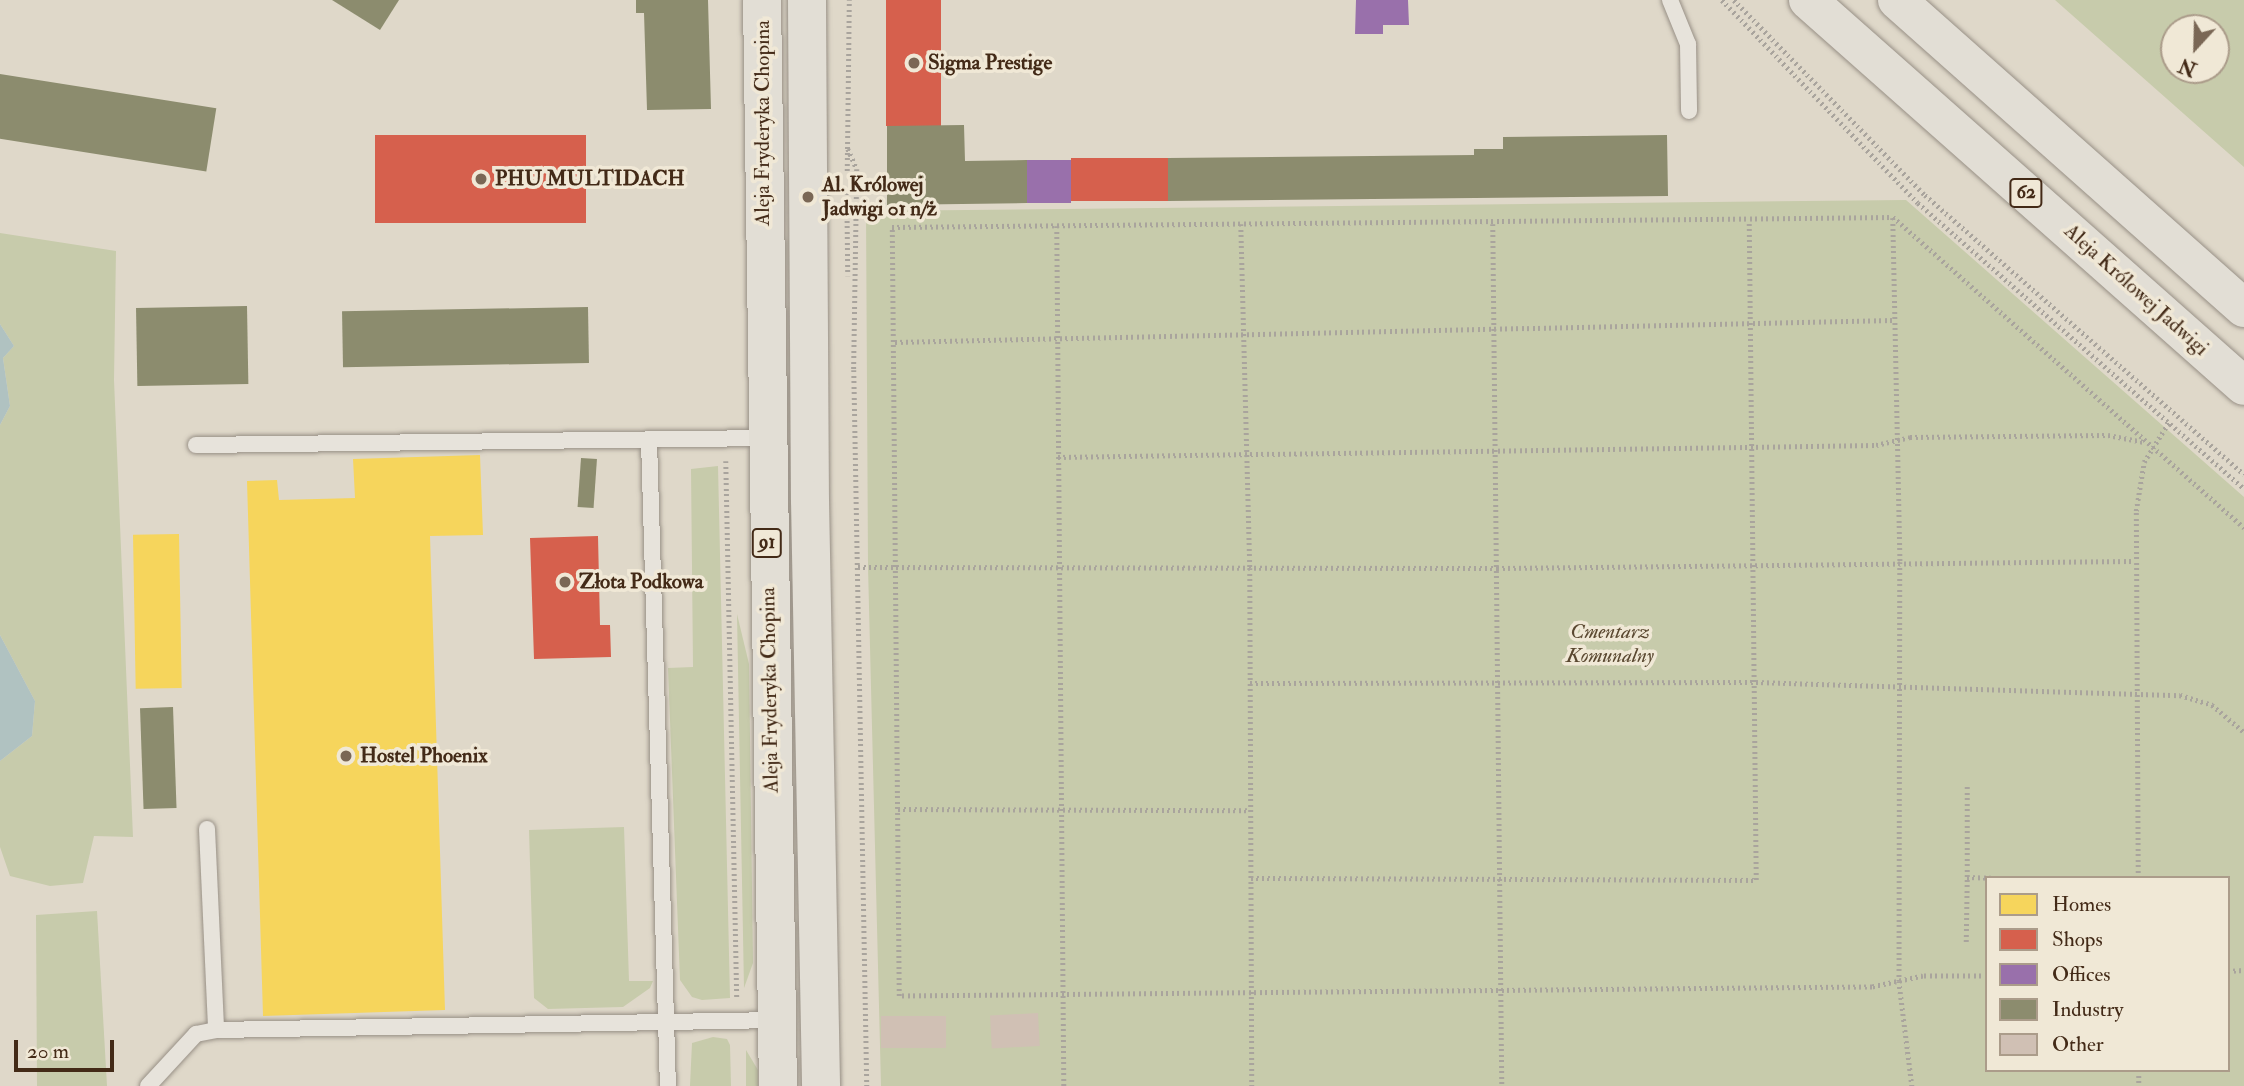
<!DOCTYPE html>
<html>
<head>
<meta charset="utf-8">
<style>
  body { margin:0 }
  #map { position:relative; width:2244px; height:1086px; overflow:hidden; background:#dfd8c9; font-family:"IM FELL Double Pica",serif }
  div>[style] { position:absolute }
  .green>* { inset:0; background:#c7cbab }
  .water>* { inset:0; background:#b0c2c1 }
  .homes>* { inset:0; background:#f6d55c; transform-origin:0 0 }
  .shops>* { inset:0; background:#d6604d; transform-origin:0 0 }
  .offices>* { inset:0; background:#9970ab; transform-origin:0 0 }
  .industry>* { inset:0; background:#8c8c6e; transform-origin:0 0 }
  .building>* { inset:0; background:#d0c0b4; transform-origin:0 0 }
  .path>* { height:4.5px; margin-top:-2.25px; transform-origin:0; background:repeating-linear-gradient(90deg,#a9a49d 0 2px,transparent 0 5.5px) }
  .roads { filter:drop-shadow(0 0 2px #989086) drop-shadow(0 0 2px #989086) }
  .lane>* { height:16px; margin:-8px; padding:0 8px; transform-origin:8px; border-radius:8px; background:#e7e3db }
  .primary>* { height:38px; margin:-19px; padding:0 19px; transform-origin:19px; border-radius:19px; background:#e2ded5 }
  .dots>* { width:19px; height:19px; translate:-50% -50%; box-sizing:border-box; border:4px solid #f0e8d6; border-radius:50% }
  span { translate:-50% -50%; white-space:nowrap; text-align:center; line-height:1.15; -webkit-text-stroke:7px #f0e8d6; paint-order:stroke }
  .shield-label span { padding:2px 5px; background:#f0e8d6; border:2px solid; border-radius:5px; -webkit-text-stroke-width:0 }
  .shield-label { font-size:19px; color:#432a17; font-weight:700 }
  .poi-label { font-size:21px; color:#432a17; font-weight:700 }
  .left { translate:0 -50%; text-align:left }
  .street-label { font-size:21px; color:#432a17 }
  .park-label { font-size:21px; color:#5a4830; font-style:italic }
  .legend { position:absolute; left:1985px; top:876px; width:245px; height:196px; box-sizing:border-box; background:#f0e8d6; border:2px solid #ab9c8a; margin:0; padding:9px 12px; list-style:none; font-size:21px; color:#432a17 }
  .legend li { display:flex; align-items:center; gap:14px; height:35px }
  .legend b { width:35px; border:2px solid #ab9c8a }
  .north { position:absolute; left:2160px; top:14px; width:70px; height:70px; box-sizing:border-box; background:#f0e8d6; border:2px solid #ab9c8a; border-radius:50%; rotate:202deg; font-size:19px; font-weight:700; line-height:28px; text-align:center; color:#432a17 }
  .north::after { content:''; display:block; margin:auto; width:24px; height:32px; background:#7a6755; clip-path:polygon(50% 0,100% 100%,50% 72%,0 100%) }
  .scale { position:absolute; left:14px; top:1040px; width:100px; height:32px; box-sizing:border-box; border:4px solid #432a17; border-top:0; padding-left:9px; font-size:21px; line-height:24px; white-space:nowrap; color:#432a17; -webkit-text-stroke:5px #f0e8d6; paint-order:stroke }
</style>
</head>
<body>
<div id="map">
  <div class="green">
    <div style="clip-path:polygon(evenodd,2055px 0,2244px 0,2244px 167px,2055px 0,2174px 28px,2216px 28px,2216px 70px,2174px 70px,2174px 28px)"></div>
    <div style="clip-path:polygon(evenodd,1906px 200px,2244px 497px,2244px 1086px,881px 1086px,868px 567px,866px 211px,1906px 200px,1987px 878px,2228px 878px,2228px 1070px,1987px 1070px,1987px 878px)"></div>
    <div style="clip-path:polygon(0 233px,116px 251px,114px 380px,133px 837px,94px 836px,83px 883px,50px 886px,10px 876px,0 847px,0 761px,32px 736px,35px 701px,0 635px,0 425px,10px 406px,3px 358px,14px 346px,0 324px)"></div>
    <div style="clip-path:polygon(718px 466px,730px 998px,702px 1000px,692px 997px,680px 980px,668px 668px,693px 667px,691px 469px)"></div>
    <div style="clip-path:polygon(737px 614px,749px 664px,753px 963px,744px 988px)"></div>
    <div style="clip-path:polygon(624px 827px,629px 981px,653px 981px,650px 988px,623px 1007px,548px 1009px,534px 998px,529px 830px)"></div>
    <div style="clip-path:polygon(97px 911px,107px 1086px,37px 1086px,36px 915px)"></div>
    <div style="clip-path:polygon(713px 1037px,727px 1039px,730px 1045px,731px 1086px,690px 1086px,692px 1043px)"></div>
    <div style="clip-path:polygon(746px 1050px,758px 1070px,758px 1086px,746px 1086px)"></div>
  </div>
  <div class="water">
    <div style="clip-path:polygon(0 324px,14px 346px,3px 358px,10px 406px,0 425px)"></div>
    <div style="clip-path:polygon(0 635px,35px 701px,32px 736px,0 761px)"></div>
  </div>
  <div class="homes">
    <div style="clip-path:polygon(480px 455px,483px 535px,430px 536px,445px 1010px,263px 1016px,247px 481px,277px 480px,279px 500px,355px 498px,353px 459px)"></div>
    <div style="left:179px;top:534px;width:154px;height:46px;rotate:89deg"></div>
  </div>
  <div class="shops">
    <div style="left:886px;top:0;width:55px;height:126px"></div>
    <div style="left:375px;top:135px;width:211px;height:88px"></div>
    <div style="left:1168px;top:158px;width:43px;height:97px;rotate:90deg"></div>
    <div style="clip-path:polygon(598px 536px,600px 625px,610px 625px,611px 657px,534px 659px,530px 538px)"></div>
  </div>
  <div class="offices">
    <div style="clip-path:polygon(1356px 0,1408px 0,1409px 25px,1383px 25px,1383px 34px,1355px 34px)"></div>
    <div style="left:1027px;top:160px;width:44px;height:43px"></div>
  </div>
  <div class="industry">
    <div style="clip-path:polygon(332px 0,399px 0,380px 30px)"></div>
    <div style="clip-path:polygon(636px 0,708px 0,711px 109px,647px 110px,644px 13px,636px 13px)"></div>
    <div style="left:0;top:74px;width:219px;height:64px;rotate:9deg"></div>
    <div style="clip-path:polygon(964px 125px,965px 161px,1027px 160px,1027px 203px,887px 205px,887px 126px)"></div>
    <div style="clip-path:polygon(1667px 135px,1668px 196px,1168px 201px,1168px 158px,1474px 155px,1474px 149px,1503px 149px,1503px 137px)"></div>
    <div style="left:247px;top:306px;width:78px;height:111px;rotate:89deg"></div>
    <div style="left:588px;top:307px;width:56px;height:246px;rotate:89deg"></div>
    <div style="left:581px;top:458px;width:16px;height:49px;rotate:4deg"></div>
    <div style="left:173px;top:707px;width:101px;height:33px;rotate:88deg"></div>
  </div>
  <div class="building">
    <div style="left:1038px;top:1013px;width:33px;height:48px;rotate:87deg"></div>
    <div style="left:881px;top:1016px;width:65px;height:32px"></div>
  </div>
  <div class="path">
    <div style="left:1722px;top:0;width:282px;rotate:46deg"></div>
    <div style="left:1918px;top:203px;width:433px;rotate:41.2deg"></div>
    <div style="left:1734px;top:0;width:273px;rotate:45.6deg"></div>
    <div style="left:1925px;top:195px;width:424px;rotate:41.2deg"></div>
    <div style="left:848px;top:149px;width:22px;rotate:66deg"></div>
    <div style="left:857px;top:169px;width:201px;rotate:90.9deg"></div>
    <div style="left:854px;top:370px;width:716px;rotate:88.96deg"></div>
    <div style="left:847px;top:171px;width:171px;rotate:-89.3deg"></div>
    <div style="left:847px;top:193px;width:83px;rotate:89.3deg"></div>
    <div style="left:1893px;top:218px;width:344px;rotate:88.8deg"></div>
    <div style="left:1900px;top:562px;width:419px;rotate:90.1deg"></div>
    <div style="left:1899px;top:981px;width:106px;rotate:82.9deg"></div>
    <div style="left:1241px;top:224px;width:344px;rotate:88.5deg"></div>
    <div style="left:1250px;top:568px;width:518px;rotate:89.78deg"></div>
    <div style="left:1493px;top:224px;width:862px;rotate:89.4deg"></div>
    <div style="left:1057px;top:226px;width:860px;rotate:89.53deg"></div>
    <div style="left:895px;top:342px;width:999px;rotate:-1.26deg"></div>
    <div style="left:1058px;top:457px;width:818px;rotate:-0.84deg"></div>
    <div style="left:1876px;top:445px;width:35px;rotate:-13deg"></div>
    <div style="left:1910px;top:437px;width:198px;rotate:-0.6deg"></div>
    <div style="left:2108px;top:435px;width:38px;rotate:11deg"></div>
    <div style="left:726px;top:461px;width:537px;rotate:88.83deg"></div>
    <div style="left:858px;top:567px;width:639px;rotate:0.09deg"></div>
    <div style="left:1497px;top:568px;width:638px;rotate:-0.63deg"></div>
    <div style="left:1250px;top:683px;width:506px;rotate:-0.11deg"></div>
    <div style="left:1756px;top:682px;width:424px;rotate:1.8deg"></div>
    <div style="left:2180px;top:695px;width:34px;rotate:17deg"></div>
    <div style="left:2212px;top:705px;width:42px;rotate:40.2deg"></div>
    <div style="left:898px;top:809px;width:352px;rotate:0.2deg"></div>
    <div style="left:1967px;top:877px;width:93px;rotate:-90deg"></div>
    <div style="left:1251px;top:878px;width:505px;rotate:0.23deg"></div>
    <div style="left:1756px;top:880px;width:659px;rotate:-90.61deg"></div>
    <div style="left:2138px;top:878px;width:367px;rotate:-90.3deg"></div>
    <div style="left:2136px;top:511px;width:50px;rotate:-80.7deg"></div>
    <div style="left:2144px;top:462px;width:47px;rotate:-58deg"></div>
    <div style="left:1966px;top:942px;width:65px;rotate:-89.1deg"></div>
    <div style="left:1967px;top:877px;width:24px;rotate:2deg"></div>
    <div style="left:2228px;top:971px;width:16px;rotate:-4deg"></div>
    <div style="left:1987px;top:976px;width:64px;rotate:180deg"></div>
    <div style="left:1923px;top:976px;width:52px;rotate:167.8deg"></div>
    <div style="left:1872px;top:987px;width:973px;rotate:179.47deg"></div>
    <div style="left:899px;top:996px;width:769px;rotate:-90.52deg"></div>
    <div style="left:892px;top:227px;width:1001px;rotate:-0.57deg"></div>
    <div style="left:1893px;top:217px;width:469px;rotate:41.5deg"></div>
    <div style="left:2139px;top:1070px;width:16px;rotate:90deg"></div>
  </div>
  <div class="roads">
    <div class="lane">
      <div style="left:1670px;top:0;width:48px;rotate:67.8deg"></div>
      <div style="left:1688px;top:44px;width:67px;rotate:89.1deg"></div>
      <div style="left:649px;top:440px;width:646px;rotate:88.32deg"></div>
      <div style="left:196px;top:445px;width:569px;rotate:-0.7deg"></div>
      <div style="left:207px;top:829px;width:201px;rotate:87.4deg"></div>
      <div style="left:216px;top:1030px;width:561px;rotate:-1.02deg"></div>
      <div style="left:148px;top:1086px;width:71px;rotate:-47.3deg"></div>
      <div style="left:196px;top:1034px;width:20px;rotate:-11deg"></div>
    </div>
    <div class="primary">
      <div style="left:762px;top:0;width:1086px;rotate:89.16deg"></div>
      <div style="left:807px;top:0;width:500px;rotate:89.66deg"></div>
      <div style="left:810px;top:500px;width:586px;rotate:88.92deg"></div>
      <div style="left:1808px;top:0;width:582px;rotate:41.52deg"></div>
      <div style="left:1897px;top:0;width:464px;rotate:41.6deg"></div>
    </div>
  </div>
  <div class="dots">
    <div style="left:914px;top:63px;background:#7a6755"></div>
    <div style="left:481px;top:179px;background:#7a6755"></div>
    <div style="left:808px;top:197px;background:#7a6755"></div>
    <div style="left:565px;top:582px;background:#7a6755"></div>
    <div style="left:346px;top:756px;background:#7a6755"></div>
  </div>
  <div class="shield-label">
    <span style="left:2026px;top:193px">62</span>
    <span style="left:767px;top:543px">91</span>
  </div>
  <div class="poi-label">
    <span class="left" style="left:928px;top:63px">Sigma Prestige</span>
    <span class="left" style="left:495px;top:179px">PHU MULTIDACH</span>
    <span class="left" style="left:822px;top:197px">Al. Królowej<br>Jadwigi 01 n/ż</span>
    <span class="left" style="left:579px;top:582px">Złota Podkowa</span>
    <span class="left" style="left:360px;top:756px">Hostel Phoenix</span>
  </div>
  <div class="street-label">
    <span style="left:763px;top:123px;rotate:-90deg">Aleja Fryderyka Chopina</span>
    <span style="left:2136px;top:290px;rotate:42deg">Aleja Królowej Jadwigi</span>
    <span style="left:770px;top:690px;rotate:-91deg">Aleja Fryderyka Chopina</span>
  </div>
  <div class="park-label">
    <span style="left:1610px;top:644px">Cmentarz<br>Komunalny</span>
  </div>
  <ul class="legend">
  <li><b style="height:19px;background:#f6d55c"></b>Homes</li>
  <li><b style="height:19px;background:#d6604d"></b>Shops</li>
  <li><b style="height:19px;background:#9970ab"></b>Offices</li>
  <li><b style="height:19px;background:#8c8c6e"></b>Industry</li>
  <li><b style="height:19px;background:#d0c0b4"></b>Other</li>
  </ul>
  <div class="north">N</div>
  <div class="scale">20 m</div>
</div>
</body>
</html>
